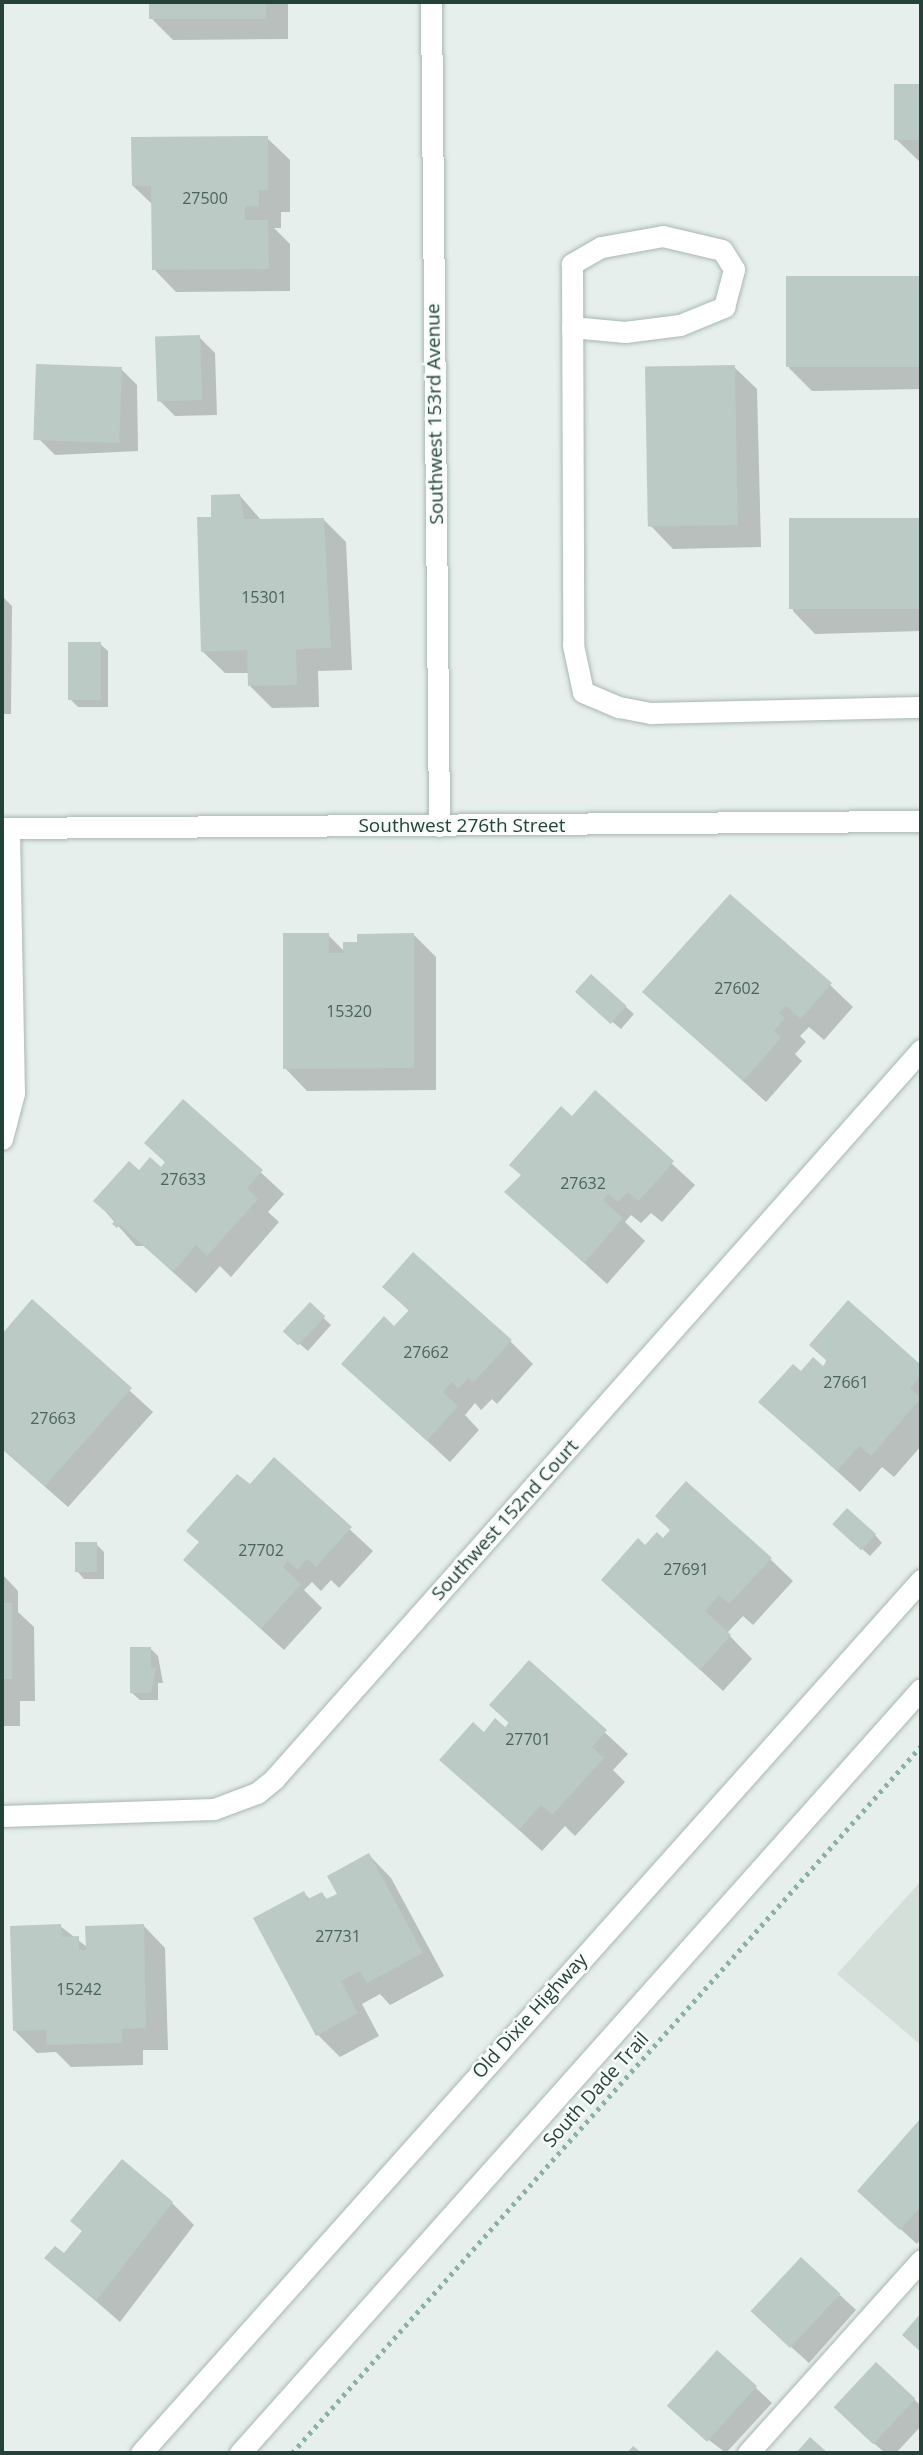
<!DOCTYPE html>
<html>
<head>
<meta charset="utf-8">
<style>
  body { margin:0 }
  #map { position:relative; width:923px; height:2455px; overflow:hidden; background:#e6efeb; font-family:"Open Sans",sans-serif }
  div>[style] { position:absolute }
  .built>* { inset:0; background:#d4dfda }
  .shadow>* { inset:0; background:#0003 }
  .building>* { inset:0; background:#bbcac4; transform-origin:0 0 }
  .path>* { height:4.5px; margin-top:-2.25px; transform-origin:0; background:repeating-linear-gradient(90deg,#86b3a5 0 3.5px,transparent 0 8.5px) }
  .roads { filter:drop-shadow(0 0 2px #a8b8b2) drop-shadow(0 0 2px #a8b8b2) }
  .lane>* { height:21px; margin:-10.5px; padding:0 10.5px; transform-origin:10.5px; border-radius:10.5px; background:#fff }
  .street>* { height:21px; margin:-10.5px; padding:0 10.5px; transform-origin:10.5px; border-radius:10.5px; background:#fff }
  .secondary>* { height:21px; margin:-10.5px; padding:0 10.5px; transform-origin:10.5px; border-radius:10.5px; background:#fff }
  span { translate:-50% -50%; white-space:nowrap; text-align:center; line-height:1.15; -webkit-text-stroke:5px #f7fbf9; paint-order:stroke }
  .number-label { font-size:16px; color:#4a645c }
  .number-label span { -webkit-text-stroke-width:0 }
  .street-label { font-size:19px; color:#24423a }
  .frame { position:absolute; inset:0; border:4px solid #24423a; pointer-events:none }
</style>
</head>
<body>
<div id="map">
  <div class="built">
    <div style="clip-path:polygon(921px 1881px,921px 2045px,837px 1974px)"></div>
  </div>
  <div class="shadow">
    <div style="clip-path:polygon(150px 2px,288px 2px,288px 39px,173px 40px,151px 18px)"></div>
    <div style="clip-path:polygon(896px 86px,921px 86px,921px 163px,897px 140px)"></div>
    <div style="clip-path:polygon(267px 138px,290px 160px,290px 212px,281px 212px,281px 228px,274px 228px,290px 244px,290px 291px,176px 292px,154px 269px,153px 205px,133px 186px)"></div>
    <div style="clip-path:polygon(921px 278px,921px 389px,812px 391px,789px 368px,787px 280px)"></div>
    <div style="clip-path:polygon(199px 337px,215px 353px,217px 415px,175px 416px,159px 400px)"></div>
    <div style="clip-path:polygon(734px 367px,757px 389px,761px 547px,673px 549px,651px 526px)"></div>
    <div style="clip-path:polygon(121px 369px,137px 385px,138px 451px,55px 455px,39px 439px)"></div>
    <div style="clip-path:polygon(240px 496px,262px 521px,324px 520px,346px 542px,352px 670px,318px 671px,319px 707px,272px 708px,250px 686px,249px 673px,225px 673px,202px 651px,213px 518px)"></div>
    <div style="clip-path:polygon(921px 520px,921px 631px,815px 634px,793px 611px,791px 523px)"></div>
    <div style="clip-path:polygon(2px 596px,12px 606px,11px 714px,2px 714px)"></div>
    <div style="clip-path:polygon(100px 644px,108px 651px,108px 707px,78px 707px,70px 699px)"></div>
    <div style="clip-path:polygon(328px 935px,345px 952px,359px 944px,414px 935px,436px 957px,436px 1090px,307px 1091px,285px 1068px)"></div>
    <div style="clip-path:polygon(830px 985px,853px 1007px,824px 1040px,809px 1027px,800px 1036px,806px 1042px,795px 1054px,802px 1061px,766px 1102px,645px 992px)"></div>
    <div style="clip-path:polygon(585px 999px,626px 1007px,634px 1014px,621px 1029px)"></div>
    <div style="clip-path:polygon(595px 1093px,695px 1185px,662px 1222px,651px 1213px,641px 1223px,631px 1215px,625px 1222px,645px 1241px,607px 1284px,507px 1192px)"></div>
    <div style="clip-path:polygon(184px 1101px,284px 1194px,268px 1212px,279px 1222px,231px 1277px,220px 1266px,196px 1293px,144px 1246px,136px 1246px,96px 1201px,139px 1173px,161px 1169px,166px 1163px,146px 1143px)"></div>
    <div style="clip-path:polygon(384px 1286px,510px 1341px,533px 1364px,497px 1404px,492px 1399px,481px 1410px,475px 1403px,465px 1415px,479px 1430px,450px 1462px,344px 1364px,394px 1329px,410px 1312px)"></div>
    <div style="clip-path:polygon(32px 1302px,153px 1412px,68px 1507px,2px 1449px,2px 1336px)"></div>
    <div style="clip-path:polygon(848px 1303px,921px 1367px,921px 1446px,894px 1477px,882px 1467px,860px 1492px,761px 1402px,801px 1374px,823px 1369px)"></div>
    <div style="clip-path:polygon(310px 1305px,331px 1325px,308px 1351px,294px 1339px)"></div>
    <div style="clip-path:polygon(274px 1459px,373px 1551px,339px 1588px,331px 1580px,321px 1591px,312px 1582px,304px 1590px,322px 1608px,284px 1650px,185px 1560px)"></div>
    <div style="clip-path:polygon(842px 1531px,875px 1535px,882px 1543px,870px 1556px)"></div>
    <div style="clip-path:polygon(663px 1540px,770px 1559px,793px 1581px,753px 1625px,743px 1616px,727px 1633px,752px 1659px,723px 1691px,603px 1580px)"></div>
    <div style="clip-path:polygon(96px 1544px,104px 1552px,104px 1579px,84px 1579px,77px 1571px)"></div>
    <div style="clip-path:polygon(2px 1574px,18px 1591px,18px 1612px,34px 1627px,35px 1701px,20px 1701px,20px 1726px,2px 1726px)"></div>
    <div style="clip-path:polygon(150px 1648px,158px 1656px,163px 1683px,158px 1683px,158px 1700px,140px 1700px,132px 1693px)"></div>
    <div style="clip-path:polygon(529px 1662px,628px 1754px,613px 1770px,625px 1782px,575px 1836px,565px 1826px,542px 1851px,442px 1760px,484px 1734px,506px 1730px)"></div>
    <div style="clip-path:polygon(369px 1855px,391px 1878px,444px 1976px,390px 2005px,380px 1994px,362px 2004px,379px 2036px,340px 2057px,317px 2034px,304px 1893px,311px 1900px,322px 1894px,328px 1900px,339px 1894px)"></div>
    <div style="clip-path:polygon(143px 1925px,165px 1948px,168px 2050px,143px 2050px,143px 2065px,71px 2067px,56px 2052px,37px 2053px,15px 2031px,60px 1926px,87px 1947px)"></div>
    <div style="clip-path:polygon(921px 2120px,921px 2239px,917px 2244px,859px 2191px)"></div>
    <div style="clip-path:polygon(172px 2203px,194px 2225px,120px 2322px,46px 2258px,64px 2255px)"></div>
    <div style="clip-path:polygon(840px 2295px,856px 2310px,809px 2363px,769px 2327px)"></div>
    <div style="clip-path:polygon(718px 2352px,772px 2403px,726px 2453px,685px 2422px)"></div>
    <div style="clip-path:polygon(915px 2400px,921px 2406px,921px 2426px,896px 2453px,885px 2453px,853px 2425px)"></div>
  </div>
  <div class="building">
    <div style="left:149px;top:2px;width:117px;height:17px"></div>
    <div style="left:921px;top:84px;width:56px;height:27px;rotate:90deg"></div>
    <div style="clip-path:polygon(268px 136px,268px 190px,259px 190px,259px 206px,245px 206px,245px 220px,268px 220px,269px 269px,152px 270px,151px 186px,132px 186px,131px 137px)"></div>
    <div style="left:921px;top:276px;width:91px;height:135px;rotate:90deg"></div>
    <div style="left:200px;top:335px;width:65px;height:45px;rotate:88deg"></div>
    <div style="left:36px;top:364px;width:86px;height:76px;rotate:2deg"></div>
    <div style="left:735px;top:365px;width:160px;height:90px;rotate:89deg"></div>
    <div style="clip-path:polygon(240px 494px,244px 519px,324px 518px,331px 648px,296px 649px,297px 685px,248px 686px,247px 650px,201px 652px,197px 517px,211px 517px,211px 495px)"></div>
    <div style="left:921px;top:518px;width:91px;height:132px;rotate:90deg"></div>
    <div style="left:68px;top:642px;width:33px;height:58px"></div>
    <div style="clip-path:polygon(730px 894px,832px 983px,801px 1019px,786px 1006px,779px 1013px,785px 1018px,774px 1031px,781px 1038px,743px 1081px,642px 992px)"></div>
    <div style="clip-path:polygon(283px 933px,329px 933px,329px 953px,343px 953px,343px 942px,357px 942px,357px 934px,414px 933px,414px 1068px,283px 1069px)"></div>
    <div style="left:591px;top:974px;width:48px;height:24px;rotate:42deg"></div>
    <div style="clip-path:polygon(595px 1090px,674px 1161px,639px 1201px,628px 1192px,618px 1202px,608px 1194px,603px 1200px,623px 1218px,584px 1263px,504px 1192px,521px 1175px,509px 1165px,561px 1106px,572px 1116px)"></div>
    <div style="clip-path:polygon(183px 1099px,263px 1170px,247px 1188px,258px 1199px,207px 1256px,196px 1245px,173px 1272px,120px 1225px,117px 1228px,112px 1224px,115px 1220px,93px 1201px,129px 1161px,139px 1170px,150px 1157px,161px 1167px,165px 1162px,144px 1143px)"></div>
    <div style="clip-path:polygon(413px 1252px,512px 1340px,474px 1382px,468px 1378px,458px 1389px,452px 1382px,443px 1392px,458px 1406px,427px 1441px,341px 1364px,384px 1316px,394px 1326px,409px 1310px,382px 1287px)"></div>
    <div style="clip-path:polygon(32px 1299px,132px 1388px,45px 1486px,2px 1448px,2px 1334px)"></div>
    <div style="clip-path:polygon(848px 1300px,921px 1365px,921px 1375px,910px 1388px,921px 1398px,871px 1456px,859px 1446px,837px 1471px,758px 1402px,793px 1364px,801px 1371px,813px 1357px,823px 1366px,827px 1361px,809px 1345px)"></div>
    <div style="left:310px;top:1302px;width:21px;height:40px;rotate:43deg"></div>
    <div style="clip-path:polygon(274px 1457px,352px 1527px,316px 1567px,307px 1559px,298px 1570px,288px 1561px,283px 1567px,301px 1584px,261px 1629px,183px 1560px,199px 1542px,186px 1531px,237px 1474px,250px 1484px)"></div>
    <div style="clip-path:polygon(686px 1481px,772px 1558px,729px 1604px,719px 1595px,705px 1611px,731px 1635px,700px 1670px,601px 1580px,638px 1538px,645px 1545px,657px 1532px,663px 1538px,670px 1530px,655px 1516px)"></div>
    <div style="left:847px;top:1508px;width:39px;height:22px;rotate:42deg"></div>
    <div style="left:75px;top:1542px;width:22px;height:30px"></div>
    <div style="left:2px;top:1603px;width:10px;height:76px"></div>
    <div style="clip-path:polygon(130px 1647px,151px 1647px,151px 1668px,156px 1668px,151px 1693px,130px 1693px)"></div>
    <div style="clip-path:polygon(529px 1660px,607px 1730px,592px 1747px,604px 1758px,552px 1815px,541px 1805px,519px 1830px,439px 1760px,473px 1722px,484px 1732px,495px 1718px,505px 1727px,509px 1723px,489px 1705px)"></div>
    <div style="clip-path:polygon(369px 1853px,423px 1953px,367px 1983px,360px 1971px,341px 1981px,358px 2013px,316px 2036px,253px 1918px,304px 1891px,308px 1899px,322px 1892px,326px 1899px,337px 1894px,327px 1876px)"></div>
    <div style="clip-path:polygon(61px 1924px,62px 1937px,79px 1936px,79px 1950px,86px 1950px,85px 1926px,144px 1924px,146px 2028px,122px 2029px,122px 2043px,47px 2045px,46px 2030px,13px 2031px,10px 1926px)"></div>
    <div style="clip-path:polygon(921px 2118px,921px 2206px,900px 2230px,857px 2191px)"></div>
    <div style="clip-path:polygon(122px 2159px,173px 2202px,96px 2301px,44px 2258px,55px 2246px,64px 2253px,82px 2231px,70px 2221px)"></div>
    <div style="left:801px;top:2257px;width:54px;height:74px;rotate:43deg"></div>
    <div style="clip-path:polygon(921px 2313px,921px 2352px,902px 2335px)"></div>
    <div style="left:717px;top:2350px;width:54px;height:75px;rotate:42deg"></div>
    <div style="left:876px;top:2362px;width:54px;height:62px;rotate:43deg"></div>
    <div style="clip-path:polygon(810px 2437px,828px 2453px,796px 2453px)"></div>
    <div style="clip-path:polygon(633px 2446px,642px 2453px,627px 2453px)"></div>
  </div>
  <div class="path">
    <div style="left:292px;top:2453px;width:946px;rotate:-48.34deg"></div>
  </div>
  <div class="roads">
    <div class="lane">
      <div style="left:572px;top:327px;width:53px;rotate:5.4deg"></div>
      <div style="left:625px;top:332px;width:55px;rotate:-7.3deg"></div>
      <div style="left:680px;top:325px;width:48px;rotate:-22.2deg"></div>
      <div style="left:724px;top:307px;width:39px;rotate:-75deg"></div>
      <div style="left:734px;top:269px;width:22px;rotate:-122deg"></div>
      <div style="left:722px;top:250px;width:61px;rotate:-166.7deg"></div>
      <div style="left:663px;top:236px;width:63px;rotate:169.9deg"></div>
      <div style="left:601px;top:247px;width:34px;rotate:150deg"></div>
      <div style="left:572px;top:264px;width:381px;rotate:89.8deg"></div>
      <div style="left:573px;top:645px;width:48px;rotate:78deg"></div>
      <div style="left:583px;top:692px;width:39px;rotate:23deg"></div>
      <div style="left:619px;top:707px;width:33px;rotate:11deg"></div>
      <div style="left:651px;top:713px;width:270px;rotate:-1.3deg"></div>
      <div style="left:240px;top:2453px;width:1023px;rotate:-48.29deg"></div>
    </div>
    <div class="street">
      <div style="left:431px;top:2px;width:824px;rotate:89.44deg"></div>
      <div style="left:2px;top:828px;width:919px;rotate:-0.44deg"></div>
      <div style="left:2px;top:1139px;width:48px;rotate:-75.4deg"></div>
      <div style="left:14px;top:1093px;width:265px;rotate:-91.1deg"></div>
      <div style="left:2px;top:1816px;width:212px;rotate:-1.9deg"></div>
      <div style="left:214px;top:1809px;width:46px;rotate:-20.4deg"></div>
      <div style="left:257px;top:1793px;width:22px;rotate:-39deg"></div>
      <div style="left:274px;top:1779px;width:975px;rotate:-48.41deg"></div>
      <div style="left:748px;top:2453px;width:259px;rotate:-48.1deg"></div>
    </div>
    <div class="secondary">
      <div style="left:141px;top:2453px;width:1171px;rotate:-48.22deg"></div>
    </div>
  </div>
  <div class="number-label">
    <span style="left:205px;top:198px">27500</span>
    <span style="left:264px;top:597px">15301</span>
    <span style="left:737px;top:988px">27602</span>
    <span style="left:349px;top:1011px">15320</span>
    <span style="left:183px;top:1179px">27633</span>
    <span style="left:583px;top:1183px">27632</span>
    <span style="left:426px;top:1352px">27662</span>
    <span style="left:846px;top:1382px">27661</span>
    <span style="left:53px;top:1418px">27663</span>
    <span style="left:261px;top:1550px">27702</span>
    <span style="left:686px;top:1569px">27691</span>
    <span style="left:528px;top:1739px">27701</span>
    <span style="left:338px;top:1936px">27731</span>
    <span style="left:79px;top:1989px">15242</span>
  </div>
  <div class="street-label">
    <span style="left:435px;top:414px;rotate:-91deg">Southwest 153rd Avenue</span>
    <span style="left:462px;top:826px">Southwest 276th Street</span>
    <span style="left:505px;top:1520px;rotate:-48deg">Southwest 152nd Court</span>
    <span style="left:530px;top:2016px;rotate:-48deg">Old Dixie Highway</span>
    <span style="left:596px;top:2090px;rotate:-48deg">South Dade Trail</span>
  </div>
  <div class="frame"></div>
</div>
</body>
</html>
